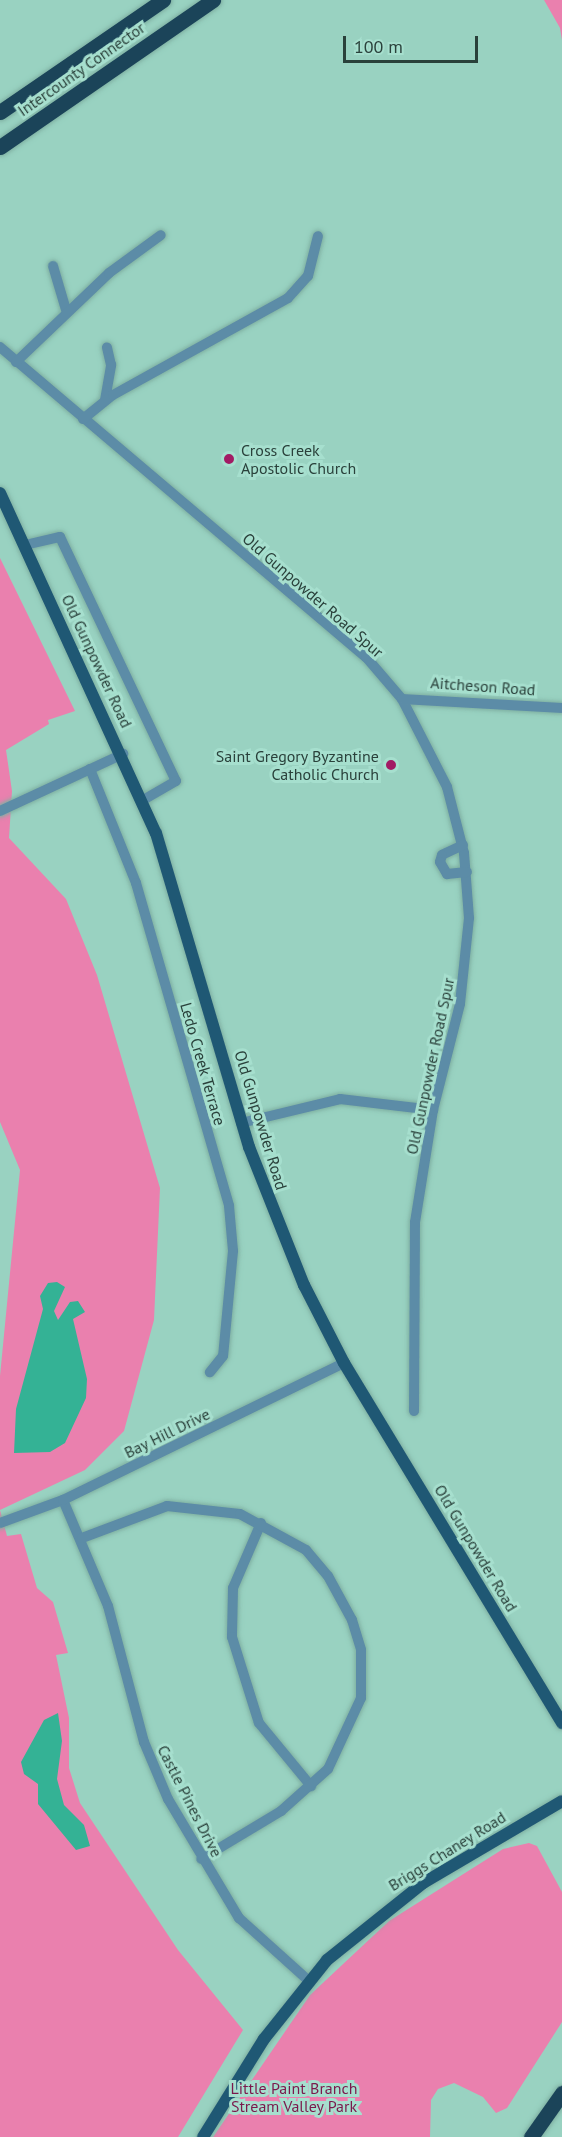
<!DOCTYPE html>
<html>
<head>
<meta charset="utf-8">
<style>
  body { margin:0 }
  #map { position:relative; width:562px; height:2137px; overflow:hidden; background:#99d2c1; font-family:"PT Sans",sans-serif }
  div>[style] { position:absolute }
  .green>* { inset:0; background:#ea80ae }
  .water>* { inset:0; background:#34b295 }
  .roads { filter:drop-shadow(0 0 2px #7eafa1) drop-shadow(0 0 2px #7eafa1) }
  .minor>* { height:10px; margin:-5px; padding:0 5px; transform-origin:5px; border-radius:5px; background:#5c8ca7 }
  .major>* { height:12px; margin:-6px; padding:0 6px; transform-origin:6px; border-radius:6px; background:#1f5874 }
  .highway>* { height:15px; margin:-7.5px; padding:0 7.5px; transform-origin:7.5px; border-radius:7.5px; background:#1b4459 }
  .dots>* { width:16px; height:16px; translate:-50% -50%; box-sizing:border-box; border:3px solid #a6dfce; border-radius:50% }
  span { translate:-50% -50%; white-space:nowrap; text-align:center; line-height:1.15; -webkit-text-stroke:6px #a6dfce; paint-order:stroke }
  .street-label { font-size:16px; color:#2a413b }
  .poi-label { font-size:16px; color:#2a413b }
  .left { translate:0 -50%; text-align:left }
  .right { translate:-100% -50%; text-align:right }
  .park-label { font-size:16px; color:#7b194c }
  .scale { position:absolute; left:343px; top:36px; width:135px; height:27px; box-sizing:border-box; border:3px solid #2a413b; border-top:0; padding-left:8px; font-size:18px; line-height:21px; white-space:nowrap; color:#2a413b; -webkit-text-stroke:4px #a6dfce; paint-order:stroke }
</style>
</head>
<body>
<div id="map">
  <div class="green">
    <div style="clip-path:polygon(544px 0,562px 0,562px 40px,560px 28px)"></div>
    <div style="clip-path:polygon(0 558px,75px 711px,48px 720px,49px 724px,6px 750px,12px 791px,9px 838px,66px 899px,97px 975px,160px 1188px,154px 1320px,124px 1431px,85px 1470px,0 1510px,7px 1536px,21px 1534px,37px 1588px,53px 1602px,68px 1653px,56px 1655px,69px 1718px,69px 1768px,80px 1803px,178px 1950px,243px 2030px,178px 2137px,0 2137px,0 1376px,20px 1170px,0 1122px)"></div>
    <div style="clip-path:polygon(529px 1843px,537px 1846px,562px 1892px,562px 2022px,507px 2108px,496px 2113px,483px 2097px,454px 2083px,438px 2089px,431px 2100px,430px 2137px,213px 2137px,310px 1995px,389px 1921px,503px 1849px)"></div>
  </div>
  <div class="water">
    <div style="clip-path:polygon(57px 1282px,65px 1287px,54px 1311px,58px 1320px,70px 1302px,78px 1301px,85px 1312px,73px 1319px,87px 1379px,86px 1398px,65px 1443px,50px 1452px,14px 1453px,16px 1409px,43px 1309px,40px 1296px,48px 1283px)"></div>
    <div style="clip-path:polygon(58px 1713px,62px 1741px,57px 1779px,64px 1805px,84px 1825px,90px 1846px,76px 1850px,38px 1804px,38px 1784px,24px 1774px,21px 1762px,44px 1720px)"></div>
  </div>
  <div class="roads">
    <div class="minor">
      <div style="left:53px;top:266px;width:46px;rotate:73.5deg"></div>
      <div style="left:0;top:347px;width:480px;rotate:40.3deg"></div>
      <div style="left:366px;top:657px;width:55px;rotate:49.4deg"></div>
      <div style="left:402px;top:699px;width:99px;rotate:62.9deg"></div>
      <div style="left:447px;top:787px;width:68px;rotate:75.6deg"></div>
      <div style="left:464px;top:853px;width:65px;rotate:85.6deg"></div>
      <div style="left:469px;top:918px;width:86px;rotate:96deg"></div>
      <div style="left:460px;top:1004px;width:109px;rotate:104.3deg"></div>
      <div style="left:433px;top:1110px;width:113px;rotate:99.1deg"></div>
      <div style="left:415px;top:1222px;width:189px;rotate:90.3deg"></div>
      <div style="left:16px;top:362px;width:129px;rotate:-43.7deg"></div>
      <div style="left:109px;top:273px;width:64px;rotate:-36.2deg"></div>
      <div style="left:105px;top:400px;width:36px;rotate:-80deg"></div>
      <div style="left:111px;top:365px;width:18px;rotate:-103deg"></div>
      <div style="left:83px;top:419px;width:38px;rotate:-39deg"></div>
      <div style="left:113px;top:395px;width:200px;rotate:-29deg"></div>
      <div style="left:288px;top:298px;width:30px;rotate:-48deg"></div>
      <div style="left:308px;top:276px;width:41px;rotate:-76deg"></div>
      <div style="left:25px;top:545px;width:36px;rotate:-13deg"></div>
      <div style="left:60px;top:537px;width:270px;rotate:64.6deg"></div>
      <div style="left:176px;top:781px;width:38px;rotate:150deg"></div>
      <div style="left:402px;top:699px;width:160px;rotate:3.2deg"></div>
      <div style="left:90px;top:769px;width:123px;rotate:68deg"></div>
      <div style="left:136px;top:883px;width:336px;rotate:73.9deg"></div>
      <div style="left:229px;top:1206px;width:45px;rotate:84.9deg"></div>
      <div style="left:233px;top:1251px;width:105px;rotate:95.4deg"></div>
      <div style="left:223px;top:1356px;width:21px;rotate:129deg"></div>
      <div style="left:0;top:811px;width:136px;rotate:-24.9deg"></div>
      <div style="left:463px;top:845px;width:23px;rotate:155deg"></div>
      <div style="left:442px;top:855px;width:7px;rotate:106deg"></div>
      <div style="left:440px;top:862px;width:14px;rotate:60deg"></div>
      <div style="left:447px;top:874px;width:20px;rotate:-6deg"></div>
      <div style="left:241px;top:1123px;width:102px;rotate:-13.6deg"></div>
      <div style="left:340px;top:1099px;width:94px;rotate:6.7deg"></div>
      <div style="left:63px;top:1500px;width:115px;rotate:67deg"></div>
      <div style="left:108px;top:1606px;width:141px;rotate:75.2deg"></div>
      <div style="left:144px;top:1742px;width:62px;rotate:67.2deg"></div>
      <div style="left:168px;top:1799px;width:139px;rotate:59.2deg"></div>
      <div style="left:239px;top:1918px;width:94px;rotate:42deg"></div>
      <div style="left:0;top:1523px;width:67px;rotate:-20.1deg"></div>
      <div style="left:63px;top:1500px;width:313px;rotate:-26deg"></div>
      <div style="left:261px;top:1523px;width:71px;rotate:113.3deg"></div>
      <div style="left:233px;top:1588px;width:49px;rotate:91.2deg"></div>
      <div style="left:232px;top:1637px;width:90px;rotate:72.6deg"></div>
      <div style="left:259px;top:1723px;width:82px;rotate:50.5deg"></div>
      <div style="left:82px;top:1538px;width:91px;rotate:-20.6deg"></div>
      <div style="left:167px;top:1506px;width:73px;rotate:6.3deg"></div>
      <div style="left:240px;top:1514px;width:75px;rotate:28.6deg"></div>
      <div style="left:306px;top:1550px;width:34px;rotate:50deg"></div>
      <div style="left:328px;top:1576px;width:50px;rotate:61.4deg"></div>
      <div style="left:352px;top:1620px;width:31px;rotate:73deg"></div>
      <div style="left:361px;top:1650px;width:48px;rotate:90deg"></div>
      <div style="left:361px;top:1698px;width:78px;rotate:114.9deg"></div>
      <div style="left:328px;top:1769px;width:63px;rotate:138.2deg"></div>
      <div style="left:281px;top:1811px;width:93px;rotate:149deg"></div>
    </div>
    <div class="major">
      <div style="left:0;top:493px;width:374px;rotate:65.4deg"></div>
      <div style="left:156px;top:833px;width:327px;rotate:73.5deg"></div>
      <div style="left:249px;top:1147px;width:149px;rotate:68.3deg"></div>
      <div style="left:304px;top:1285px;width:88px;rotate:62.9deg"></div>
      <div style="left:344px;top:1363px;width:421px;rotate:58.8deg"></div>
      <div style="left:203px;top:2137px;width:115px;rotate:-58.1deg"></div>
      <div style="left:264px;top:2039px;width:101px;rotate:-51.4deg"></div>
      <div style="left:327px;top:1960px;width:123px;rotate:-38.7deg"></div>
      <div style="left:423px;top:1883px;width:161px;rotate:-30.5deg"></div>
    </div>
    <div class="highway">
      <div style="left:0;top:112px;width:198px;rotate:-34.5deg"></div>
      <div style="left:0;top:147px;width:259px;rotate:-34.6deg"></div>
      <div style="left:531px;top:2137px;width:54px;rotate:-54.8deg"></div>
    </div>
  </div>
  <div class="dots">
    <div style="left:229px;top:459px;background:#a21a64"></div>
    <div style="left:391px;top:765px;background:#a21a64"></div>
  </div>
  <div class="street-label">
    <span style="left:81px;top:69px;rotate:-35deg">Intercounty Connector</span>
    <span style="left:313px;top:595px;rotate:41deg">Old Gunpowder Road Spur</span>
    <span style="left:97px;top:661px;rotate:65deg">Old Gunpowder Road</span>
    <span style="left:483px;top:686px;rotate:4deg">Aitcheson Road</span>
    <span style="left:203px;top:1064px;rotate:74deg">Ledo Creek Terrace</span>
    <span style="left:430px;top:1066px;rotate:-78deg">Old Gunpowder Road Spur</span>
    <span style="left:261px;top:1120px;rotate:73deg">Old Gunpowder Road</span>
    <span style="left:167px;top:1433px;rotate:-26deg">Bay Hill Drive</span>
    <span style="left:476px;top:1548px;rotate:59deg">Old Gunpowder Road</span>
    <span style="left:190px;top:1801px;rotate:63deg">Castle Pines Drive</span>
    <span style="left:447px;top:1851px;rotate:-32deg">Briggs Chaney Road</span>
  </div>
  <div class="poi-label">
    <span class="left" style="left:241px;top:459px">Cross Creek<br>Apostolic Church</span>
    <span class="right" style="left:379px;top:765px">Saint Gregory Byzantine<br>Catholic Church</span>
  </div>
  <div class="park-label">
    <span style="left:294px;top:2097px">Little Paint Branch<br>Stream Valley Park</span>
  </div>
  <div class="scale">100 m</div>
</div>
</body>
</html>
